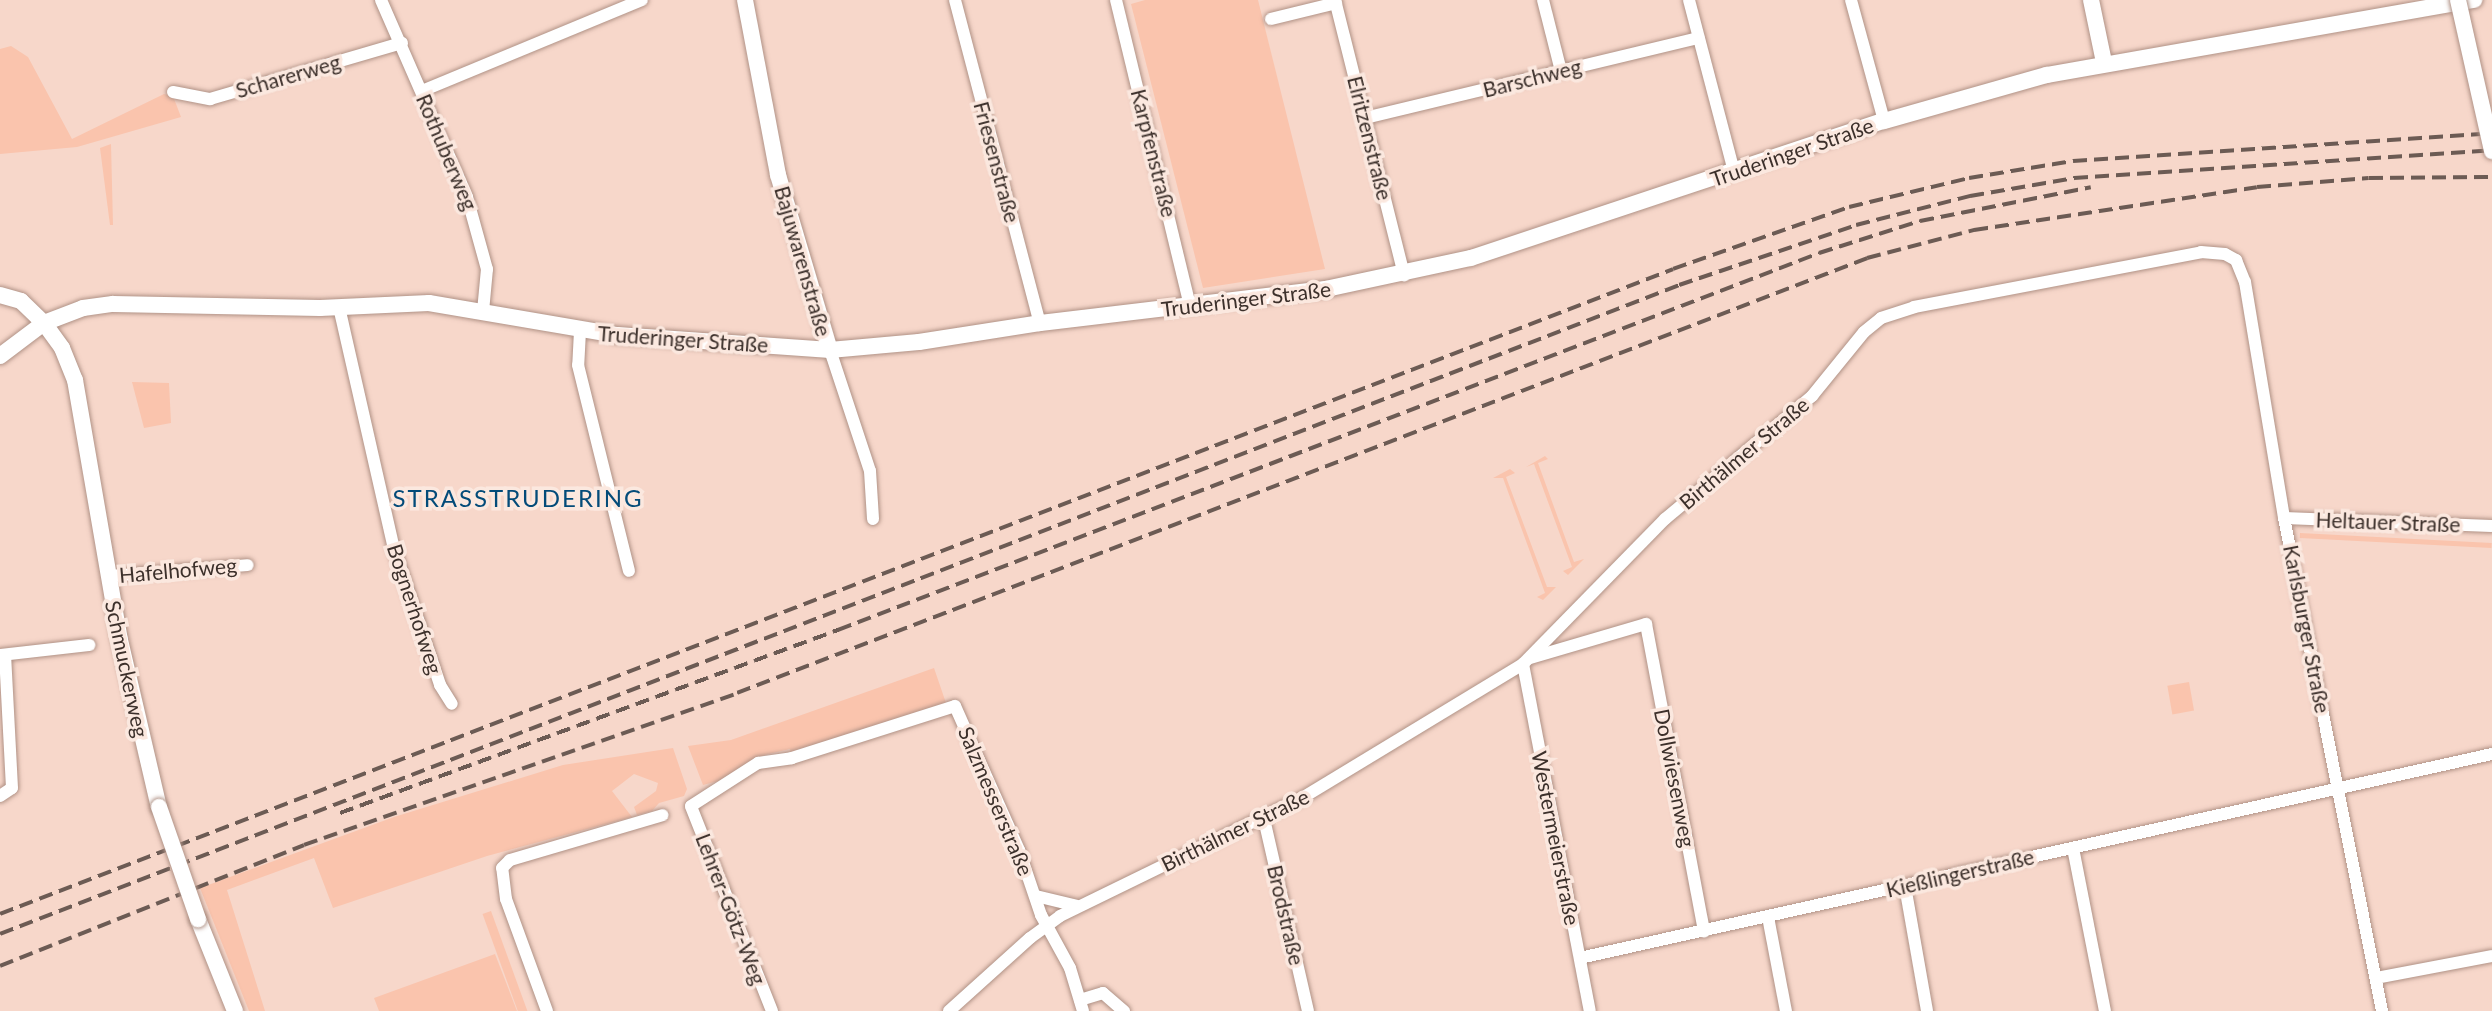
<!DOCTYPE html>
<html>
<head>
<meta charset="utf-8">
<style>
  body { margin:0 }
  #map { position:relative; width:2492px; height:1011px; overflow:hidden; background:#f7d7ca; font-family:Lato,sans-serif }
  div>[style] { position:absolute }
  .green>* { inset:0; background:#fac4ad; transform-origin:0 0 }
  .roads { filter:drop-shadow(0 0 2px #b09286) drop-shadow(0 0 2px #b09286) }
  .street>* { height:12px; margin:-6px; padding:0 6px; transform-origin:6px; border-radius:6px; background:#fff }
  .secondary>* { height:16px; margin:-8px; padding:0 8px; transform-origin:8px; border-radius:8px; background:#fff }
  .rail>* { height:3.5px; margin-top:-1.75px; transform-origin:0; background:repeating-linear-gradient(90deg,#6c5b54 0 14px,transparent 0 21px) }
  .bridges { filter:drop-shadow(0 0 2px #b09286) drop-shadow(0 0 2px #b09286) }
  .secondary-bridge>* { height:16px; margin:-8px; padding:0 8px; transform-origin:8px; border-radius:8px; background:#fff }
  span { translate:-50% -50%; white-space:nowrap; text-align:center; line-height:1.15; -webkit-text-stroke:7px #fbe8df; paint-order:stroke }
  .street-label { font-size:21px; color:#3c302b }
  .quarter-label { font-size:24px; color:#034b79; letter-spacing:2px }
</style>
</head>
<body>
<div id="map">
  <div class="green">
    <div style="clip-path:polygon(1145px 0,1258px 0,1325px 269px,1203px 288px,1131px 4px)"></div>
    <div style="clip-path:polygon(11px 46px,28px 57px,72px 139px,164px 94px,173px 96px,181px 117px,77px 147px,0 154px,0 49px)"></div>
    <div style="clip-path:polygon(111px 144px,113px 225px,110px 225px,100px 148px)"></div>
    <div style="clip-path:polygon(132px 382px,169px 383px,171px 423px,144px 428px)"></div>
    <div style="clip-path:polygon(1545px 456px,1548px 459px,1538px 463px,1574px 562px,1584px 559px,1568px 575px,1563px 571px,1572px 567px,1534px 464px,1526px 467px)"></div>
    <div style="clip-path:polygon(1510px 469px,1515px 473px,1506px 477px,1547px 587px,1556px 587px,1543px 600px,1537px 597px,1545px 593px,1503px 478px,1493px 478px)"></div>
    <div style="left:2300px;top:533px;width:192px;height:5px;rotate:3deg"></div>
    <div style="clip-path:polygon(934px 668px,946px 703px,791px 753px,790px 749px,764px 755px,722px 780px,703px 785px,688px 746px,731px 740px)"></div>
    <div style="left:2189px;top:682px;width:29px;height:22px;rotate:80deg"></div>
    <div style="clip-path:polygon(673px 748px,687px 789px,684px 796px,659px 803px,652px 811px,637px 815px,634px 807px,656px 791px,658px 783px,634px 774px,612px 791px,632px 817px,487px 856px,333px 908px,314px 858px,227px 890px,265px 1011px,249px 1011px,200px 888px,394px 817px,563px 765px)"></div>
    <div style="left:491px;top:911px;width:107px;height:9px;rotate:70deg"></div>
    <div style="clip-path:polygon(495px 954px,517px 1011px,379px 1011px,374px 998px)"></div>
  </div>
  <div class="roads">
    <div class="street">
      <div style="left:381px;top:0;width:215px;rotate:66.4deg"></div>
      <div style="left:467px;top:197px;width:75px;rotate:74.5deg"></div>
      <div style="left:487px;top:269px;width:42px;rotate:95.4deg"></div>
      <div style="left:955px;top:0;width:334px;rotate:75.3deg"></div>
      <div style="left:1116px;top:0;width:315px;rotate:76.4deg"></div>
      <div style="left:1335px;top:0;width:284px;rotate:75.9deg"></div>
      <div style="left:1543px;top:0;width:73px;rotate:75.8deg"></div>
      <div style="left:1689px;top:0;width:177px;rotate:75.3deg"></div>
      <div style="left:1851px;top:0;width:125px;rotate:74.7deg"></div>
      <div style="left:1271px;top:19px;width:67px;rotate:-13.8deg"></div>
      <div style="left:422px;top:91px;width:238px;rotate:-22.5deg"></div>
      <div style="left:173px;top:92px;width:38px;rotate:11deg"></div>
      <div style="left:210px;top:99px;width:200px;rotate:-16.3deg"></div>
      <div style="left:1365px;top:118px;width:343px;rotate:-13.5deg"></div>
      <div style="left:339px;top:307px;width:244px;rotate:77.2deg"></div>
      <div style="left:393px;top:545px;width:148px;rotate:71.4deg"></div>
      <div style="left:440px;top:685px;width:22px;rotate:58deg"></div>
      <div style="left:580px;top:331px;width:34px;rotate:93deg"></div>
      <div style="left:578px;top:365px;width:212px;rotate:76.1deg"></div>
      <div style="left:830px;top:350px;width:127px;rotate:71.7deg"></div>
      <div style="left:870px;top:471px;width:48px;rotate:86.4deg"></div>
      <div style="left:2284px;top:518px;width:208px;rotate:2.2deg"></div>
      <div style="left:109px;top:576px;width:139px;rotate:-4.5deg"></div>
      <div style="left:0;top:655px;width:90px;rotate:-6.4deg"></div>
      <div style="left:1530px;top:658px;width:121px;rotate:-16.3deg"></div>
      <div style="left:1646px;top:624px;width:313px;rotate:79.3deg"></div>
      <div style="left:1523px;top:664px;width:353px;rotate:79.1deg"></div>
      <div style="left:0;top:796px;width:14px;rotate:-34deg"></div>
      <div style="left:12px;top:788px;width:133px;rotate:-93deg"></div>
      <div style="left:1264px;top:819px;width:197px;rotate:77.1deg"></div>
      <div style="left:2073px;top:848px;width:166px;rotate:78.9deg"></div>
      <div style="left:1905px;top:886px;width:127px;rotate:80deg"></div>
      <div style="left:1036px;top:896px;width:42px;rotate:13.7deg"></div>
      <div style="left:1768px;top:917px;width:96px;rotate:79.2deg"></div>
      <div style="left:1580px;top:958px;width:935px;rotate:-12.61deg"></div>
      <div style="left:2376px;top:978px;width:118px;rotate:-10.7deg"></div>
      <div style="left:1080px;top:1000px;width:24px;rotate:-17deg"></div>
      <div style="left:1103px;top:993px;width:28px;rotate:41deg"></div>
      <div style="left:547px;top:1011px;width:119px;rotate:-110.1deg"></div>
      <div style="left:506px;top:899px;width:31px;rotate:-97deg"></div>
      <div style="left:502px;top:868px;width:11px;rotate:-45deg"></div>
      <div style="left:510px;top:860px;width:159px;rotate:-16.4deg"></div>
      <div style="left:772px;top:1011px;width:220px;rotate:-111.6deg"></div>
      <div style="left:691px;top:806px;width:80px;rotate:-32.7deg"></div>
      <div style="left:758px;top:763px;width:34px;rotate:-8deg"></div>
      <div style="left:792px;top:758px;width:171px;rotate:-17.7deg"></div>
      <div style="left:955px;top:706px;width:158px;rotate:66deg"></div>
      <div style="left:1019px;top:850px;width:69px;rotate:71.3deg"></div>
      <div style="left:1041px;top:915px;width:60px;rotate:61.3deg"></div>
      <div style="left:1070px;top:968px;width:45px;rotate:73.2deg"></div>
      <div style="left:949px;top:1011px;width:109px;rotate:-42deg"></div>
      <div style="left:1030px;top:938px;width:37px;rotate:-36deg"></div>
      <div style="left:1060px;top:916px;width:269px;rotate:-26deg"></div>
      <div style="left:1302px;top:798px;width:258px;rotate:-31.2deg"></div>
      <div style="left:1523px;top:664px;width:203px;rotate:-45.6deg"></div>
      <div style="left:1665px;top:519px;width:192px;rotate:-39.9deg"></div>
      <div style="left:1812px;top:396px;width:82px;rotate:-50.9deg"></div>
      <div style="left:1864px;top:332px;width:22px;rotate:-39deg"></div>
      <div style="left:1881px;top:318px;width:35px;rotate:-18deg"></div>
      <div style="left:1914px;top:307px;width:292px;rotate:-10.8deg"></div>
      <div style="left:2201px;top:252px;width:24px;rotate:5deg"></div>
      <div style="left:2225px;top:254px;width:13px;rotate:29deg"></div>
      <div style="left:2236px;top:260px;width:24px;rotate:68deg"></div>
      <div style="left:2245px;top:282px;width:239px;rotate:80.6deg"></div>
      <div style="left:2284px;top:518px;width:503px;rotate:78.76deg"></div>
    </div>
    <div class="secondary">
      <div style="left:745px;top:0;width:178px;rotate:79.3deg"></div>
      <div style="left:778px;top:175px;width:183px;rotate:73.5deg"></div>
      <div style="left:2091px;top:0;width:63px;rotate:78.2deg"></div>
      <div style="left:0;top:295px;width:22px;rotate:16deg"></div>
      <div style="left:21px;top:301px;width:32px;rotate:44deg"></div>
      <div style="left:44px;top:323px;width:31px;rotate:54deg"></div>
      <div style="left:62px;top:348px;width:35px;rotate:68deg"></div>
      <div style="left:75px;top:380px;width:264px;rotate:80.2deg"></div>
      <div style="left:120px;top:640px;width:171px;rotate:76.9deg"></div>
      <div style="left:0;top:356px;width:55px;rotate:-36.9deg"></div>
      <div style="left:44px;top:323px;width:42px;rotate:-21deg"></div>
      <div style="left:83px;top:308px;width:30px;rotate:-8deg"></div>
      <div style="left:113px;top:304px;width:207px;rotate:1.1deg"></div>
      <div style="left:320px;top:308px;width:109px;rotate:-2.6deg"></div>
      <div style="left:429px;top:303px;width:191px;rotate:9.7deg"></div>
      <div style="left:617px;top:335px;width:214px;rotate:4deg"></div>
      <div style="left:830px;top:350px;width:89px;rotate:-5.1deg"></div>
      <div style="left:919px;top:342px;width:122px;rotate:-8.9deg"></div>
      <div style="left:1040px;top:323px;width:288px;rotate:-6.8deg"></div>
      <div style="left:1326px;top:289px;width:148px;rotate:-12.1deg"></div>
      <div style="left:1471px;top:258px;width:435px;rotate:-18.4deg"></div>
      <div style="left:1884px;top:121px;width:169px;rotate:-15.8deg"></div>
      <div style="left:2047px;top:75px;width:434px;rotate:-10deg"></div>
      <div style="left:198px;top:919px;width:99px;rotate:68.1deg"></div>
    </div>
  </div>
  <div class="rail">
    <div style="left:340px;top:813px;width:531px;rotate:-20.18deg"></div>
    <div style="left:838px;top:630px;width:1051px;rotate:-21.02deg"></div>
    <div style="left:1819px;top:253px;width:106px;rotate:-17.6deg"></div>
    <div style="left:1920px;top:221px;width:174px;rotate:-11.2deg"></div>
    <div style="left:0;top:914px;width:1793px;rotate:-21.08deg"></div>
    <div style="left:1673px;top:269px;width:187px;rotate:-19.4deg"></div>
    <div style="left:1849px;top:207px;width:123px;rotate:-13.6deg"></div>
    <div style="left:1969px;top:178px;width:105px;rotate:-9.3deg"></div>
    <div style="left:2073px;top:161px;width:420px;rotate:-3.8deg"></div>
    <div style="left:0;top:934px;width:1800px;rotate:-21.13deg"></div>
    <div style="left:1679px;top:285px;width:187px;rotate:-18.7deg"></div>
    <div style="left:1856px;top:225px;width:118px;rotate:-14.3deg"></div>
    <div style="left:1970px;top:196px;width:106px;rotate:-9.8deg"></div>
    <div style="left:2074px;top:178px;width:419px;rotate:-3.8deg"></div>
    <div style="left:0;top:966px;width:327px;rotate:-21.7deg"></div>
    <div style="left:304px;top:845px;width:459px;rotate:-19.3deg"></div>
    <div style="left:737px;top:693px;width:1211px;rotate:-21.05deg"></div>
    <div style="left:1867px;top:258px;width:111px;rotate:-14.7deg"></div>
    <div style="left:1974px;top:230px;width:286px;rotate:-8.6deg"></div>
    <div style="left:2257px;top:187px;width:112px;rotate:-4.6deg"></div>
    <div style="left:2369px;top:178px;width:123px;rotate:-0.5deg"></div>
  </div>
  <div class="bridges">
    <div class="secondary-bridge">
      <div style="left:2458px;top:0;width:155px;rotate:77.3deg"></div>
      <div style="left:159px;top:807px;width:119px;rotate:70.8deg"></div>
    </div>
  </div>
  <div class="street-label">
    <span style="left:288px;top:76px;rotate:-16deg">Scharerweg</span>
    <span style="left:1532px;top:78px;rotate:-14deg">Barschweg</span>
    <span style="left:1370px;top:138px;rotate:76deg">Elritzenstraße</span>
    <span style="left:447px;top:152px;rotate:67deg">Rothuberweg</span>
    <span style="left:1792px;top:152px;rotate:-19deg">Truderinger Straße</span>
    <span style="left:1154px;top:153px;rotate:76deg">Karpfenstraße</span>
    <span style="left:997px;top:162px;rotate:75deg">Friesenstraße</span>
    <span style="left:803px;top:261px;rotate:74deg">Bajuwarenstraße</span>
    <span style="left:1246px;top:299px;rotate:-7deg">Truderinger Straße</span>
    <span style="left:683px;top:339px;rotate:4deg">Truderinger Straße</span>
    <span style="left:1744px;top:453px;rotate:-40deg">Birthälmer Straße</span>
    <span style="left:2388px;top:522px;rotate:2deg">Heltauer Straße</span>
    <span style="left:178px;top:570px;rotate:-5deg">Hafelhofweg</span>
    <span style="left:415px;top:609px;rotate:72deg">Bognerhofweg</span>
    <span style="left:2307px;top:629px;rotate:79deg">Karlsburger Straße</span>
    <span style="left:127px;top:669px;rotate:78deg">Schmuckerweg</span>
    <span style="left:1675px;top:778px;rotate:79deg">Dollwiesenweg</span>
    <span style="left:996px;top:801px;rotate:67deg">Salzmesserstraße</span>
    <span style="left:1235px;top:830px;rotate:-26deg">Birthälmer Straße</span>
    <span style="left:1556px;top:838px;rotate:79deg">Westermeierstraße</span>
    <span style="left:1960px;top:873px;rotate:-13deg">Kießlingerstraße</span>
    <span style="left:731px;top:909px;rotate:69deg">Lehrer-Götz-Weg</span>
    <span style="left:1286px;top:915px;rotate:77deg">Brodstraße</span>
  </div>
  <div class="quarter-label">
    <span style="left:518px;top:498px">STRASSTRUDERING</span>
  </div>
</div>
</body>
</html>
